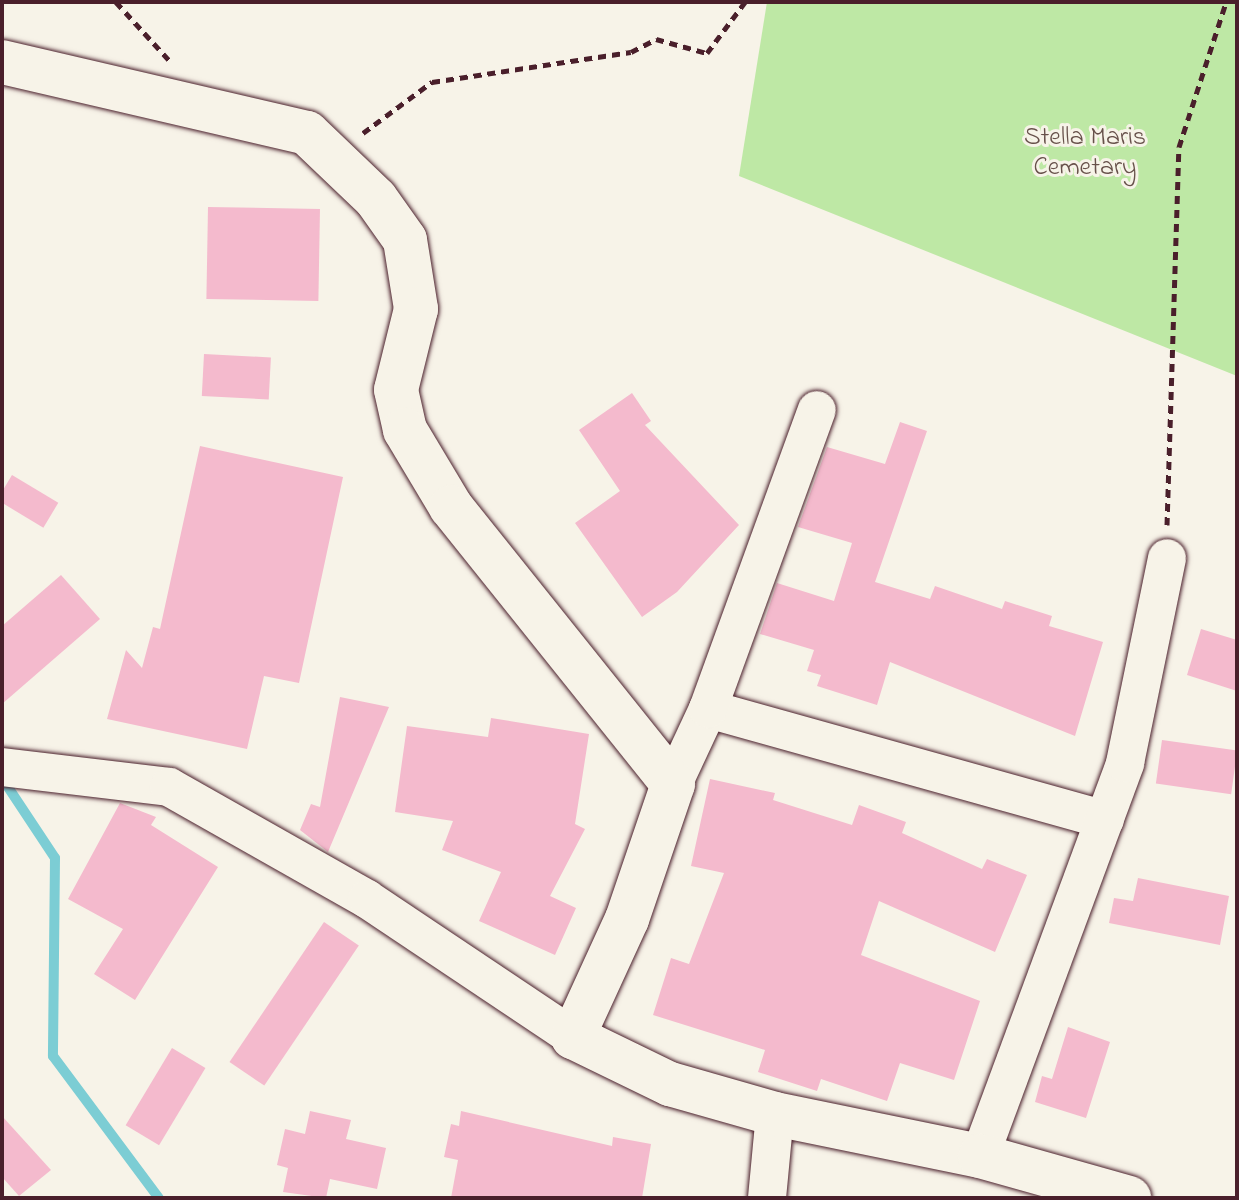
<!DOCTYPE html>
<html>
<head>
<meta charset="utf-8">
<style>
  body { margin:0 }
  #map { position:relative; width:1239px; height:1200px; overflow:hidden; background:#f7f3e8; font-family:"Indie Flower",sans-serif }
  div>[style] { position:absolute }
  .green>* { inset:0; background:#bee8a5 }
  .stream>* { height:10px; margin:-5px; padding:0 5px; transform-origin:5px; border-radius:5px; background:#7ccdd4 }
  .building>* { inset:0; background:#f4bacd; transform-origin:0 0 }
  .path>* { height:5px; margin-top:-2.5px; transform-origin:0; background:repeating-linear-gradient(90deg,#4a1f2b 0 8px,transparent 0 14px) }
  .roads { filter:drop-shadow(0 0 2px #4a1f2b) drop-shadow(0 0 2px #4a1f2b) }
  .minor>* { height:38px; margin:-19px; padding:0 19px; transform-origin:19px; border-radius:19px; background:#f7f3e8 }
  .tertiary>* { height:44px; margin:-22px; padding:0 22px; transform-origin:22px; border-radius:22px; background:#f7f3e8 }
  span { translate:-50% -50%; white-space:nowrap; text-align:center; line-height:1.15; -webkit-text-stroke:6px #f7f3e8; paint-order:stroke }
  .park-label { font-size:26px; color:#67514a }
  .frame { position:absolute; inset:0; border:4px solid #4a1f2b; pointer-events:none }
</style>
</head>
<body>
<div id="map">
  <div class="green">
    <div style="clip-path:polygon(767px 2px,1237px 2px,1237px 376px,739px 176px)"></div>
  </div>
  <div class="stream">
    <div style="left:2px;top:778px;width:96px;rotate:56.5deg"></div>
    <div style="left:55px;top:858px;width:198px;rotate:90.6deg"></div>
    <div style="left:53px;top:1056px;width:177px;rotate:53.3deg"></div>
  </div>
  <div class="building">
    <div style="left:208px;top:207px;width:112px;height:92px;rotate:1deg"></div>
    <div style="left:204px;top:354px;width:67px;height:42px;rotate:3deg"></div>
    <div style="clip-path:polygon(632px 393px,651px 421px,645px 425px,739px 525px,677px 592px,642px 617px,575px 523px,620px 491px,579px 430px)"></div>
    <div style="clip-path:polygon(900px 422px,927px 431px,875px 582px,930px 599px,935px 586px,1002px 609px,1005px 601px,1052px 616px,1049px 626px,1103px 642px,1075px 736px,890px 662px,877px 705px,817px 686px,821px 675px,807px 671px,814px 650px,760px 634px,777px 583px,834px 601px,852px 543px,798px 527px,827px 447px,885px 464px)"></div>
    <div style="clip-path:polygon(200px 446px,343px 477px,299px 683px,264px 676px,247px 749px,107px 719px,126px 650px,142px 668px,153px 627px,160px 629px)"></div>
    <div style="left:12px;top:475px;width:54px;height:29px;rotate:31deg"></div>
    <div style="clip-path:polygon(61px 575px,100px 619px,2px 704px,2px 626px)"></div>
    <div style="clip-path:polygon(1201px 629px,1237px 640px,1237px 691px,1187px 675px)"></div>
    <div style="clip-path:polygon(340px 697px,389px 707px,328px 852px,300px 830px,311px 804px,320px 807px)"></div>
    <div style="clip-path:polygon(491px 718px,589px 734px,575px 824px,585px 829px,550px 896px,576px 908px,555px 955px,479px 921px,501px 872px,442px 850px,453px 821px,395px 812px,407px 726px,488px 737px)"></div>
    <div style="left:1162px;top:740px;width:76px;height:44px;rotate:8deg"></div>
    <div style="clip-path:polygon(710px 779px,775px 793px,773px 800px,852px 825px,859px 805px,906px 822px,902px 833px,982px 869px,987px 859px,1027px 875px,995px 952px,879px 901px,861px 955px,980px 1001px,954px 1080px,900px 1063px,887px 1101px,821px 1079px,817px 1091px,758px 1072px,765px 1050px,653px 1015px,671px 958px,689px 964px,724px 873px,691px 866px)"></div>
    <div style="clip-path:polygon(120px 803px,156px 817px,151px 825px,218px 867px,135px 1000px,94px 974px,123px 929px,68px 899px)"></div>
    <div style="clip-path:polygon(1138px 878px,1229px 896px,1220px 945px,1109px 923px,1114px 898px,1133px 901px)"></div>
    <div style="left:324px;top:922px;width:42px;height:169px;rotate:34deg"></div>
    <div style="clip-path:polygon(1068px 1027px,1110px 1042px,1086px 1118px,1035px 1102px,1042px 1076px,1052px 1079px)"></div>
    <div style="left:172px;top:1048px;width:39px;height:90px;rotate:31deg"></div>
    <div style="clip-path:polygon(310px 1111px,351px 1120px,346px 1139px,386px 1148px,377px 1189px,330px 1179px,326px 1198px,283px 1192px,288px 1168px,277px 1165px,285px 1129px,305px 1134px)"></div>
    <div style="clip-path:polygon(461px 1111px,612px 1146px,613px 1137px,651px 1144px,642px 1198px,451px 1198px,458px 1160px,444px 1157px,451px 1124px,459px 1126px)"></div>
    <div style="clip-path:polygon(2px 1116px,51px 1170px,19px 1196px,2px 1177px)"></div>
  </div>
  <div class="path">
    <div style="left:116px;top:2px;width:79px;rotate:47.6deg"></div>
    <div style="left:363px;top:133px;width:86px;rotate:-36.5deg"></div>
    <div style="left:432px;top:82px;width:201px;rotate:-8.6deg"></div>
    <div style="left:631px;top:52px;width:28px;rotate:-27deg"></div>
    <div style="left:656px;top:39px;width:53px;rotate:15.4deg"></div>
    <div style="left:707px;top:53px;width:64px;rotate:-53.3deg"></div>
    <div style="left:1167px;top:525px;width:378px;rotate:-88.2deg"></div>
    <div style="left:1179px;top:147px;width:152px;rotate:-72deg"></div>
  </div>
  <div class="roads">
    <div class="minor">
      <div style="left:708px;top:709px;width:412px;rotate:15.6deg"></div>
      <div style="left:2px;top:767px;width:168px;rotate:6.8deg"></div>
      <div style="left:169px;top:787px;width:227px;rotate:29.5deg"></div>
      <div style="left:367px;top:899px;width:248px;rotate:33.8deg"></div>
      <div style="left:673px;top:784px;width:83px;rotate:-65deg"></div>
      <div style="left:708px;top:709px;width:318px;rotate:-70deg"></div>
      <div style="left:980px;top:1156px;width:419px;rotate:-69.7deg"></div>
      <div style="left:1125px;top:763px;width:209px;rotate:-78.4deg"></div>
      <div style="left:767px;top:1198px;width:84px;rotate:-84.6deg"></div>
    </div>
    <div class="tertiary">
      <div style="left:2px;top:62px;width:313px;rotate:13.1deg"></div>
      <div style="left:307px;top:133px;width:95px;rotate:43.7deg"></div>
      <div style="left:376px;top:199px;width:50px;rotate:54.7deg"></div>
      <div style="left:405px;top:240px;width:70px;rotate:80.9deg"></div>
      <div style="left:416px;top:309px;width:83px;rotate:103.9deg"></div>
      <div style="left:396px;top:390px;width:41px;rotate:77.3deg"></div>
      <div style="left:405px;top:430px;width:90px;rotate:59.1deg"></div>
      <div style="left:451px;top:507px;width:355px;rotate:51.3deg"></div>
      <div style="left:673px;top:784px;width:143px;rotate:108.8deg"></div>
      <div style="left:627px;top:919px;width:130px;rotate:114.6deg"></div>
      <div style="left:573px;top:1037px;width:108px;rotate:25.9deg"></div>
      <div style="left:670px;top:1084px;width:109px;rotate:15.9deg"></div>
      <div style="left:775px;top:1114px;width:209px;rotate:11.6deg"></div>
      <div style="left:980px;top:1156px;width:155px;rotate:15.7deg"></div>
    </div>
  </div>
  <div class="park-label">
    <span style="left:1085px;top:154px">Stella Maris<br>Cemetary</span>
  </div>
  <div class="frame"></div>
</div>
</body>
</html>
